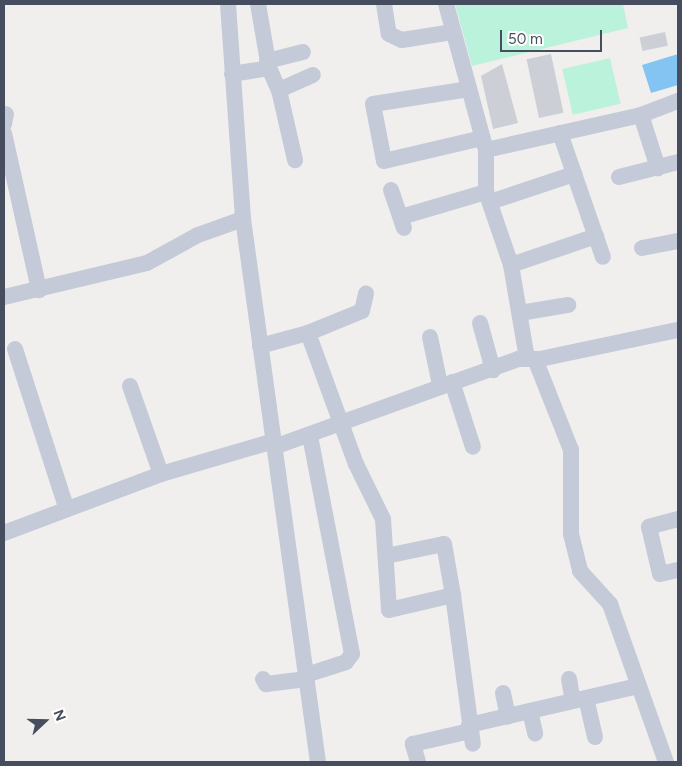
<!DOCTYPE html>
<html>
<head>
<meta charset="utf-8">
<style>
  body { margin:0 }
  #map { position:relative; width:682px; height:766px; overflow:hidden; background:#f1efee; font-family:Figtree,sans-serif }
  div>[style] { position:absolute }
  .green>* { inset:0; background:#baf2db; transform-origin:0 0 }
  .water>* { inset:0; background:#84c4f2 }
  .building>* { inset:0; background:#cdcfd7; transform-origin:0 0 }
  .minor>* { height:16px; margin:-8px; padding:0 8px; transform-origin:8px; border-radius:8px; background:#c4cad8 }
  span { translate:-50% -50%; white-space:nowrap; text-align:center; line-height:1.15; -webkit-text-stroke:4px #fff; paint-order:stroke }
  .frame { position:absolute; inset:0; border:5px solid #454d5e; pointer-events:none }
  .north { position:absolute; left:20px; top:696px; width:50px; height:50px; -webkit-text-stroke:4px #fff; paint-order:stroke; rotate:69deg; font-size:14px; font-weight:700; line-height:20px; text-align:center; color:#454d5e }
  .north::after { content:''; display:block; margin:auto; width:18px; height:22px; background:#454d5e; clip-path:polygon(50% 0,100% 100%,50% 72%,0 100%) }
  .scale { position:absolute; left:500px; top:30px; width:102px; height:22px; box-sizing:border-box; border:2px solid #454d5e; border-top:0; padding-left:6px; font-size:15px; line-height:18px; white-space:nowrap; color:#454d5e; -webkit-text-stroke:4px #fff; paint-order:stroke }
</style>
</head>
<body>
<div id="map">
  <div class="green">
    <div style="clip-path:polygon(455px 4px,623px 4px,628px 28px,472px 66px)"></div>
    <div style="left:610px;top:58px;width:47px;height:49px;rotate:77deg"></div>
  </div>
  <div class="water">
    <div style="clip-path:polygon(678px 54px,678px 85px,651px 93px,642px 65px)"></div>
  </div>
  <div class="building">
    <div style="left:665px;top:32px;width:14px;height:26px;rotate:78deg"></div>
    <div style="left:551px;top:54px;width:60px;height:25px;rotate:78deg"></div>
    <div style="clip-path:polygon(502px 64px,518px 123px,493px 129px,481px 76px)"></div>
  </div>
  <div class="minor">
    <div style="left:228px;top:4px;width:216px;rotate:86deg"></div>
    <div style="left:243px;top:219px;width:548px;rotate:82.14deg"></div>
    <div style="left:258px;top:4px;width:65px;rotate:80.2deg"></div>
    <div style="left:269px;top:68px;width:24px;rotate:66deg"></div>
    <div style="left:279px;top:90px;width:72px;rotate:77.1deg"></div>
    <div style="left:384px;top:4px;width:30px;rotate:81deg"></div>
    <div style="left:389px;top:34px;width:14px;rotate:25deg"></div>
    <div style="left:402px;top:40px;width:52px;rotate:-8.9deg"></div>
    <div style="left:446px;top:4px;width:151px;rotate:74.7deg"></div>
    <div style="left:486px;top:150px;width:42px;rotate:90deg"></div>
    <div style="left:486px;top:192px;width:77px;rotate:71.1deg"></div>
    <div style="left:511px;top:265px;width:95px;rotate:80.3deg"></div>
    <div style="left:267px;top:61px;width:37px;rotate:-14deg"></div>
    <div style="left:232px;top:74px;width:37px;rotate:-9deg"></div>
    <div style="left:469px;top:89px;width:97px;rotate:171.1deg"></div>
    <div style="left:373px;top:104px;width:58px;rotate:79.1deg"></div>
    <div style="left:384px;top:161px;width:101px;rotate:-13.2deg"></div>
    <div style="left:279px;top:90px;width:37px;rotate:-24deg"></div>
    <div style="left:641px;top:115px;width:56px;rotate:72.2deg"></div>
    <div style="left:4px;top:124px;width:10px;rotate:-79deg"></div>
    <div style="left:4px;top:133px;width:161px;rotate:77.4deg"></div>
    <div style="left:560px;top:133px;width:131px;rotate:70.9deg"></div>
    <div style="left:486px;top:150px;width:159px;rotate:-12.7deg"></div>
    <div style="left:641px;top:115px;width:40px;rotate:-21deg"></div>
    <div style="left:619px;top:177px;width:61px;rotate:-14.3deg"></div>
    <div style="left:391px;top:190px;width:40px;rotate:71.1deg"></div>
    <div style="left:490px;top:202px;width:89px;rotate:-18.4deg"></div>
    <div style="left:401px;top:217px;width:89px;rotate:-16.4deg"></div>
    <div style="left:642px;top:248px;width:37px;rotate:-11deg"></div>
    <div style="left:511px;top:265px;width:90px;rotate:-18.8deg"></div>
    <div style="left:4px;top:297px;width:147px;rotate:-13.4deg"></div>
    <div style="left:147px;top:263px;width:58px;rotate:-28.8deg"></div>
    <div style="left:198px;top:235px;width:48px;rotate:-19.6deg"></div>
    <div style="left:520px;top:313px;width:49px;rotate:-9.5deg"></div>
    <div style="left:480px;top:323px;width:49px;rotate:74.5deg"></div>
    <div style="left:308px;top:333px;width:58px;rotate:-22.2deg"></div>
    <div style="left:362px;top:311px;width:18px;rotate:-77deg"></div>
    <div style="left:430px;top:337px;width:49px;rotate:78.2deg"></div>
    <div style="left:260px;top:346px;width:50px;rotate:-15.2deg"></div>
    <div style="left:308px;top:333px;width:140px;rotate:69.9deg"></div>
    <div style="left:356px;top:464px;width:61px;rotate:63.9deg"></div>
    <div style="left:383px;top:519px;width:91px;rotate:86.2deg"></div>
    <div style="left:389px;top:610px;width:66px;rotate:-13.2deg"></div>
    <div style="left:453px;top:595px;width:150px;rotate:82.4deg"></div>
    <div style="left:15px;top:349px;width:166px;rotate:72.1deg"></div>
    <div style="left:535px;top:359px;width:98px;rotate:68.4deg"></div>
    <div style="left:571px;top:450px;width:84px;rotate:90deg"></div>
    <div style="left:571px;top:534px;width:38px;rotate:76deg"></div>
    <div style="left:580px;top:571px;width:45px;rotate:47.7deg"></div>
    <div style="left:610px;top:604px;width:168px;rotate:70.5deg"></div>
    <div style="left:452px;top:382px;width:68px;rotate:72.1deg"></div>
    <div style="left:130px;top:386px;width:93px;rotate:70.6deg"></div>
    <div style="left:274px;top:447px;width:259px;rotate:-19.8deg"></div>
    <div style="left:518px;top:359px;width:22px"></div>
    <div style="left:540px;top:359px;width:141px;rotate:-11.9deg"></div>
    <div style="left:678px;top:519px;width:30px;rotate:165deg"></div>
    <div style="left:649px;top:527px;width:48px;rotate:76.8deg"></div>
    <div style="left:660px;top:574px;width:18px;rotate:-13deg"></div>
    <div style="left:4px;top:533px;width:168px;rotate:-20.6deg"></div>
    <div style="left:161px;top:474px;width:118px;rotate:-16.3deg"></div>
    <div style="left:386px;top:556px;width:59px;rotate:-11.7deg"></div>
    <div style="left:444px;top:544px;width:52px;rotate:80deg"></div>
    <div style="left:306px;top:675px;width:42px;rotate:-18deg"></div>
    <div style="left:346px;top:662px;width:10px;rotate:-53deg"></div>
    <div style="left:352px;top:654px;width:223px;rotate:-100.9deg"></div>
    <div style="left:263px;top:679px;width:6px;rotate:59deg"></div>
    <div style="left:266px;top:684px;width:41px;rotate:-7deg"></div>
    <div style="left:569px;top:679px;width:22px;rotate:80deg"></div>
    <div style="left:503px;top:693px;width:24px;rotate:78deg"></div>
    <div style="left:586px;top:698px;width:40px;rotate:77deg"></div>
    <div style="left:530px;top:711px;width:23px;rotate:77deg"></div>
    <div style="left:469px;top:725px;width:173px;rotate:-13deg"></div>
    <div style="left:418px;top:762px;width:19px;rotate:-106deg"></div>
    <div style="left:413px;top:744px;width:58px;rotate:-12.8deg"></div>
  </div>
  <div class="frame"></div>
  <div class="north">N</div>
  <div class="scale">50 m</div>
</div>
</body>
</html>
